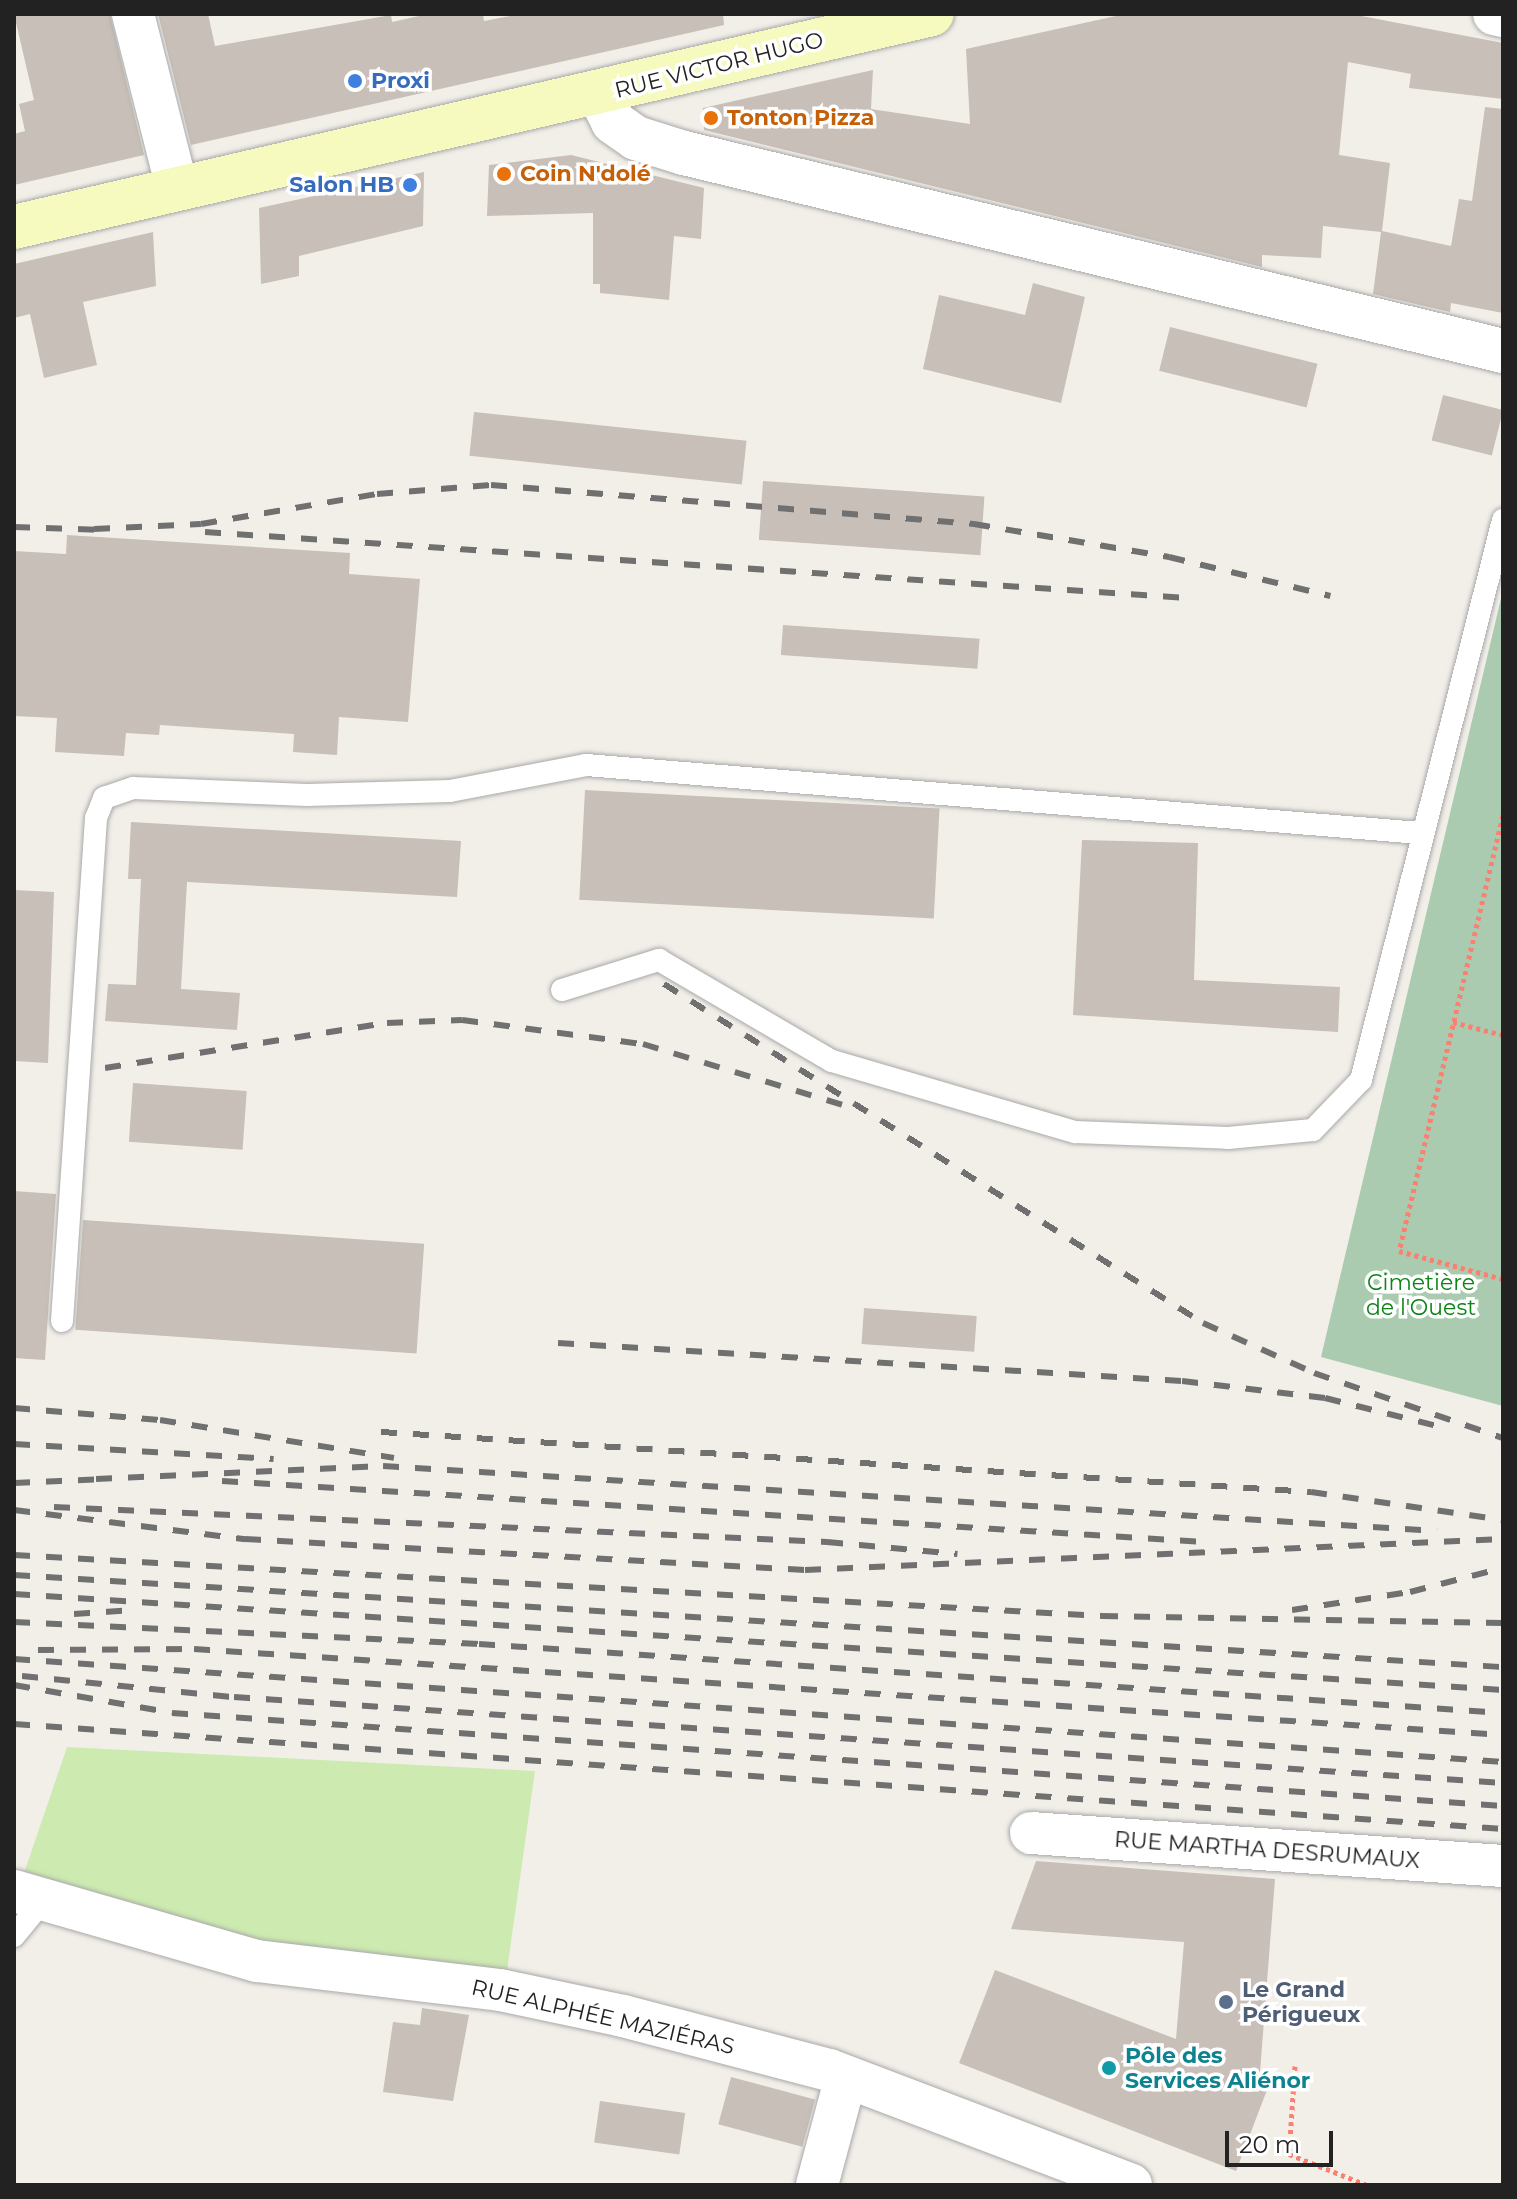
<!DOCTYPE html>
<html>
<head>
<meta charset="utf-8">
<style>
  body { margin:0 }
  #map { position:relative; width:1517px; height:2199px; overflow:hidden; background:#f2efe9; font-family:Montserrat,sans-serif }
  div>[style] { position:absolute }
  .grass>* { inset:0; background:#cdebb0 }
  .cemetery>* { inset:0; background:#aacbaf }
  .building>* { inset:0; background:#c7bfb8; transform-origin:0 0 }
  .path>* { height:5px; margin-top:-2.5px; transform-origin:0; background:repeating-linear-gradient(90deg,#fa8072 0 4px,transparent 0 8px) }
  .roads { filter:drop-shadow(0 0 2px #a9a9a9) drop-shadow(0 0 2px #a9a9a9) }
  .service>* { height:22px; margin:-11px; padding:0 11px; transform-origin:11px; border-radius:11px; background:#fff }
  .minor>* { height:42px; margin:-21px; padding:0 21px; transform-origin:21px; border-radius:21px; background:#fff }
  .tertiary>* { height:44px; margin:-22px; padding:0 22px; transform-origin:22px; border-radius:22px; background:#fff }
  .secondary>* { height:44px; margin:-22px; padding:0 22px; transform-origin:22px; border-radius:22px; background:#f7fabf }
  .rail>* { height:6px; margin-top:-3px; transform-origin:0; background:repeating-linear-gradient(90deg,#707070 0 16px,transparent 0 32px) }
  .dots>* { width:22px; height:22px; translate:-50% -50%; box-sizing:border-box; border:4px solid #fff; border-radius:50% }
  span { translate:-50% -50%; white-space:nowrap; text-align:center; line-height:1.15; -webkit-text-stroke:7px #fff; paint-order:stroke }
  .street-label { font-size:22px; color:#222 }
  .shop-label { font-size:22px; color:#366cbe; font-weight:700 }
  .left { translate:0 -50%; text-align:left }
  .right { translate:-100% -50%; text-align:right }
  .food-label { font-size:22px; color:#c56008; font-weight:700 }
  .park-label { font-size:22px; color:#0c8416 }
  .service-label { font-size:22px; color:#4e5e75; font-weight:700 }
  .culture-label { font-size:22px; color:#0d838f; font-weight:700 }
  .frame { position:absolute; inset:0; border:16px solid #222; pointer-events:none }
  .scale { position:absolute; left:1225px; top:2131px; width:108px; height:36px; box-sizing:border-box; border:4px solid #222; border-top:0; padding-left:10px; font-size:24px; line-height:28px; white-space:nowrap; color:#222; -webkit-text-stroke:6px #fff; paint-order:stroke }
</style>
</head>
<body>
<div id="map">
  <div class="grass">
    <div style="clip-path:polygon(67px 1747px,535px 1771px,506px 1978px,262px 1948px,22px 1879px)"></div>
  </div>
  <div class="cemetery">
    <div style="clip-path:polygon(1503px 590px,1503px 1406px,1321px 1357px)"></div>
  </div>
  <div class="building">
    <div style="clip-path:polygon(14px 14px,110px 14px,144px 155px,14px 185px,14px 134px,25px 131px,19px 104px,34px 100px)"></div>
    <div style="clip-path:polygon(158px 14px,208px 14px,215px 46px,391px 15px,392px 22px,428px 14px,483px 14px,484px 21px,521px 14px,723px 14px,724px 25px,191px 145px)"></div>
    <div style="clip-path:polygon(1125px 14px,1351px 14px,1503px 43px,1503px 99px,1409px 88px,1411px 74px,1348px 62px,1339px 155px,1390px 163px,1382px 231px,1451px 246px,1459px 199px,1472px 201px,1485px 107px,1503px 109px,1503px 313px,1451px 303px,1450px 312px,1373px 294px,1381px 232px,1323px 226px,1321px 258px,1262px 255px,1262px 267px,704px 130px,703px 108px,873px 70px,871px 109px,970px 124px,966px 49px)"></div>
    <div style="clip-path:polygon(571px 155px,704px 188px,701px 239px,674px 236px,669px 300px,600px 293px,600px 284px,593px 284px,593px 213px,487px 216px,489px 165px)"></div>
    <div style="clip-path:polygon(424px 172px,423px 226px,299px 256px,299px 276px,261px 284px,259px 208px)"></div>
    <div style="clip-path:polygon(153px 232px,156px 286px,83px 302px,97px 365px,44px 378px,30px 314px,14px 318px,14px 264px)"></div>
    <div style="clip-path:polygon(1033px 283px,1085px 297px,1061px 403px,923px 369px,939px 295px,1025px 315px)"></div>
    <div style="left:1170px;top:327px;width:152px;height:45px;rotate:14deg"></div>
    <div style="left:1443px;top:395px;width:62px;height:47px;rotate:14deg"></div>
    <div style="left:474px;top:412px;width:274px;height:44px;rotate:6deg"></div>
    <div style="left:763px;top:481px;width:222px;height:59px;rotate:4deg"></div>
    <div style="clip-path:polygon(67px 535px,350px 553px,349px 574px,420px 579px,408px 722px,339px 717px,337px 755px,293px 752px,294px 734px,160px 725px,159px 735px,126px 733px,124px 756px,55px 752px,57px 718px,14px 716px,14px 551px,66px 554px)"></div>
    <div style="left:783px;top:625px;width:197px;height:30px;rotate:4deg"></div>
    <div style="left:585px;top:790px;width:355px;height:110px;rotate:3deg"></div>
    <div style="clip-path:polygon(131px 822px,461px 841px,457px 897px,187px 882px,181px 989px,240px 993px,237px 1030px,105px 1021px,108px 984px,136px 985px,141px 879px,128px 879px)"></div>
    <div style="clip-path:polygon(1082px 840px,1198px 843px,1194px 980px,1340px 987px,1338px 1032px,1073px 1015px)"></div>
    <div style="clip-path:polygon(14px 890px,54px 892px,48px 1063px,14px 1061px)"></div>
    <div style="left:133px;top:1083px;width:114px;height:59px;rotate:4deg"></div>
    <div style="clip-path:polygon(14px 1191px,56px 1194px,45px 1360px,14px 1358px)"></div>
    <div style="left:83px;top:1220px;width:342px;height:110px;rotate:4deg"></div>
    <div style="left:864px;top:1308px;width:113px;height:36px;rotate:4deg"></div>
    <div style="clip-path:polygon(1036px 1861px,1275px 1879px,1260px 2072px,1272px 2077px,1236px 2171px,959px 2063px,995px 1970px,1176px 2039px,1184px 1942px,1011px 1929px)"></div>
    <div style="clip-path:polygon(422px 2008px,469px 2015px,453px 2101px,383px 2092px,393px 2022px,420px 2025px)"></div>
    <div style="left:731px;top:2077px;width:87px;height:49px;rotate:15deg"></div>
    <div style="left:600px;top:2101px;width:86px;height:42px;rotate:8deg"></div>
  </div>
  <div class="path">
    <div style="left:1503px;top:815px;width:448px;rotate:103.4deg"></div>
    <div style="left:1399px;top:1251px;width:108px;rotate:15.1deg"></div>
    <div style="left:1453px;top:1022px;width:52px;rotate:14.6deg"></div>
    <div style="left:1295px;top:2066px;width:88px;rotate:93.9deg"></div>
    <div style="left:1289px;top:2154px;width:84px;rotate:21.7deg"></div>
  </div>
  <div class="roads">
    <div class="service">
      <div style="left:562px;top:990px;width:102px;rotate:-17.2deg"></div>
      <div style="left:659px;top:960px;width:200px;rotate:30.3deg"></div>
      <div style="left:832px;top:1061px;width:253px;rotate:16.3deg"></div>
      <div style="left:1075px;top:1132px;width:153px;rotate:2.2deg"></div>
      <div style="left:1228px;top:1138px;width:85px;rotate:-5.4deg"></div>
      <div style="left:1313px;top:1130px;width:69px;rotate:-46.2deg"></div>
      <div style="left:1361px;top:1080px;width:578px;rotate:-75.77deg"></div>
      <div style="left:62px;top:1321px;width:504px;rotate:-86.13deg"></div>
      <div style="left:96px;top:818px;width:22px;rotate:-68deg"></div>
      <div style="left:104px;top:798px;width:31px;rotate:-19deg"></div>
      <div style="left:133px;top:788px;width:174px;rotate:2.3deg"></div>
      <div style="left:307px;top:795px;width:143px;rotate:-1.6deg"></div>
      <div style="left:450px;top:791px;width:138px;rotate:-10.8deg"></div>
      <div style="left:586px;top:765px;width:838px;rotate:4.66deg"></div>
      <div style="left:14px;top:1936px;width:44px;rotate:-50.5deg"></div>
    </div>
    <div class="minor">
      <div style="left:133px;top:14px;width:179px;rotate:75.8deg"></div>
      <div style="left:1494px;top:14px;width:9px;rotate:13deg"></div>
      <div style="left:1031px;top:1833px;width:473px;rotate:4deg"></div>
      <div style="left:14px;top:1891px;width:253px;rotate:16.1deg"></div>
      <div style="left:257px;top:1961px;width:245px;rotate:6.8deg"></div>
      <div style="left:500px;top:1990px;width:126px;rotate:11.9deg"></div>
      <div style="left:623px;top:2016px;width:213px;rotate:14.7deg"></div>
      <div style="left:829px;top:2070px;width:323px;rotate:20.8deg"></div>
      <div style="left:817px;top:2185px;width:112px;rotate:-75deg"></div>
    </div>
    <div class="tertiary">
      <div style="left:599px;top:94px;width:31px;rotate:63deg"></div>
      <div style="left:613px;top:122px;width:28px;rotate:35deg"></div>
      <div style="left:636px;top:138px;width:50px;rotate:17.4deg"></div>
      <div style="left:684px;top:153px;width:843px;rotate:13.59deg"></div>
    </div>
    <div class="secondary">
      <div style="left:14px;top:227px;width:942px;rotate:-13.06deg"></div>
    </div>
  </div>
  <div class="rail">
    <div style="left:14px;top:527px;width:91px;rotate:1.9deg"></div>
    <div style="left:94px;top:529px;width:107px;rotate:-2.7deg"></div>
    <div style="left:201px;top:524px;width:179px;rotate:-9.7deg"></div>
    <div style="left:377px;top:494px;width:114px;rotate:-4.5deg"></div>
    <div style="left:491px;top:485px;width:485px;rotate:4.6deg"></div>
    <div style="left:974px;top:524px;width:198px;rotate:9.6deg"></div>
    <div style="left:1169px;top:557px;width:166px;rotate:13.6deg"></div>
    <div style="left:205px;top:532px;width:984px;rotate:3.85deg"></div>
    <div style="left:664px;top:984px;width:637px;rotate:32.17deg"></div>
    <div style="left:1203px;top:1323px;width:122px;rotate:24.2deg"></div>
    <div style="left:1314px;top:1373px;width:200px;rotate:19deg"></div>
    <div style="left:105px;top:1068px;width:286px;rotate:-9.1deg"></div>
    <div style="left:387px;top:1023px;width:75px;rotate:-2.3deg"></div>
    <div style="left:462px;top:1020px;width:183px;rotate:7.6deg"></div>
    <div style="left:643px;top:1044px;width:212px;rotate:17deg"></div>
    <div style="left:558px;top:1343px;width:625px;rotate:3.48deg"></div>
    <div style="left:1182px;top:1381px;width:144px;rotate:6.8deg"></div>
    <div style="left:1325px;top:1398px;width:115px;rotate:14deg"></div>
    <div style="left:14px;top:1408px;width:146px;rotate:4.7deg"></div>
    <div style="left:160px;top:1420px;width:237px;rotate:9.2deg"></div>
    <div style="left:381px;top:1432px;width:932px;rotate:3.69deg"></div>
    <div style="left:1311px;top:1492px;width:194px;rotate:8.3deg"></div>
    <div style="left:14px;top:1444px;width:260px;rotate:3.3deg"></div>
    <div style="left:96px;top:1479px;width:287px;rotate:-2.6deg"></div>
    <div style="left:383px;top:1466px;width:1056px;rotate:3.53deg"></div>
    <div style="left:222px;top:1481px;width:984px;rotate:3.55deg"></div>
    <div style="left:14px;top:1483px;width:92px;rotate:-2.5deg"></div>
    <div style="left:54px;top:1507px;width:774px;rotate:2.59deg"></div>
    <div style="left:827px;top:1542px;width:131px;rotate:5.3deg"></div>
    <div style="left:14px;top:1510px;width:233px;rotate:7.2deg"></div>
    <div style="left:245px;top:1539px;width:561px;rotate:3.17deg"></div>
    <div style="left:805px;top:1570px;width:699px;rotate:-2.54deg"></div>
    <div style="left:14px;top:1555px;width:1090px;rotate:3.21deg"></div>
    <div style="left:1102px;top:1616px;width:401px;rotate:1deg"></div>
    <div style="left:14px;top:1575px;width:1492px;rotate:3.54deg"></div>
    <div style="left:14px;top:1594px;width:1492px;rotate:3.69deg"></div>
    <div style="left:1292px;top:1610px;width:119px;rotate:-8.7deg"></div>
    <div style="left:1410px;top:1592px;width:96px;rotate:-14.5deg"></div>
    <div style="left:74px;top:1614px;width:60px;rotate:-3.8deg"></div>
    <div style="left:14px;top:1622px;width:466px;rotate:2.7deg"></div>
    <div style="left:479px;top:1644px;width:1026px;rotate:3.85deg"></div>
    <div style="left:38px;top:1650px;width:156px;rotate:-0.4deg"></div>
    <div style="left:194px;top:1649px;width:1312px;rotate:3.76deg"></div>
    <div style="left:14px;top:1659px;width:1493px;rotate:3.96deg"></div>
    <div style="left:22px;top:1676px;width:213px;rotate:5.7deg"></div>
    <div style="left:234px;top:1697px;width:1272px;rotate:3.88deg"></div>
    <div style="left:14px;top:1685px;width:160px;rotate:10deg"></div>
    <div style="left:172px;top:1713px;width:1334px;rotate:4deg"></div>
    <div style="left:14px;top:1724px;width:1493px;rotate:4.03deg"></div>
  </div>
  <div class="dots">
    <div style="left:355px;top:81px;background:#3f7fe0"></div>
    <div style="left:711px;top:118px;background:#e8710a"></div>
    <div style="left:504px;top:174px;background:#e8710a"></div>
    <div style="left:410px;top:185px;background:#3f7fe0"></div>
    <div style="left:1226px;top:2002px;background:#5c6f8a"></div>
    <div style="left:1109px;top:2068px;background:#0f9aa8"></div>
  </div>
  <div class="street-label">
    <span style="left:719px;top:65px;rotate:-14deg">RUE VICTOR HUGO</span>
    <span style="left:1267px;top:1850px;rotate:4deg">RUE MARTHA DESRUMAUX</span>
    <span style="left:603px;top:2017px;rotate:13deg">RUE ALPHÉE MAZIÉRAS</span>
  </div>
  <div class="shop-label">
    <span class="left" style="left:371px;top:81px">Proxi</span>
    <span class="right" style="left:394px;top:185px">Salon HB</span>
  </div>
  <div class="food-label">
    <span class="left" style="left:727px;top:118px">Tonton Pizza</span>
    <span class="left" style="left:520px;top:174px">Coin N'dolé</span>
  </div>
  <div class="park-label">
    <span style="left:1421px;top:1295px">Cimetière<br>de l'Ouest</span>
  </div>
  <div class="service-label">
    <span class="left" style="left:1242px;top:2002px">Le Grand<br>Périgueux</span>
  </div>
  <div class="culture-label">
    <span class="left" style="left:1125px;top:2068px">Pôle des<br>Services Aliénor</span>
  </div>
  <div class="frame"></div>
  <div class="scale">20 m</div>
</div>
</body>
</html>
